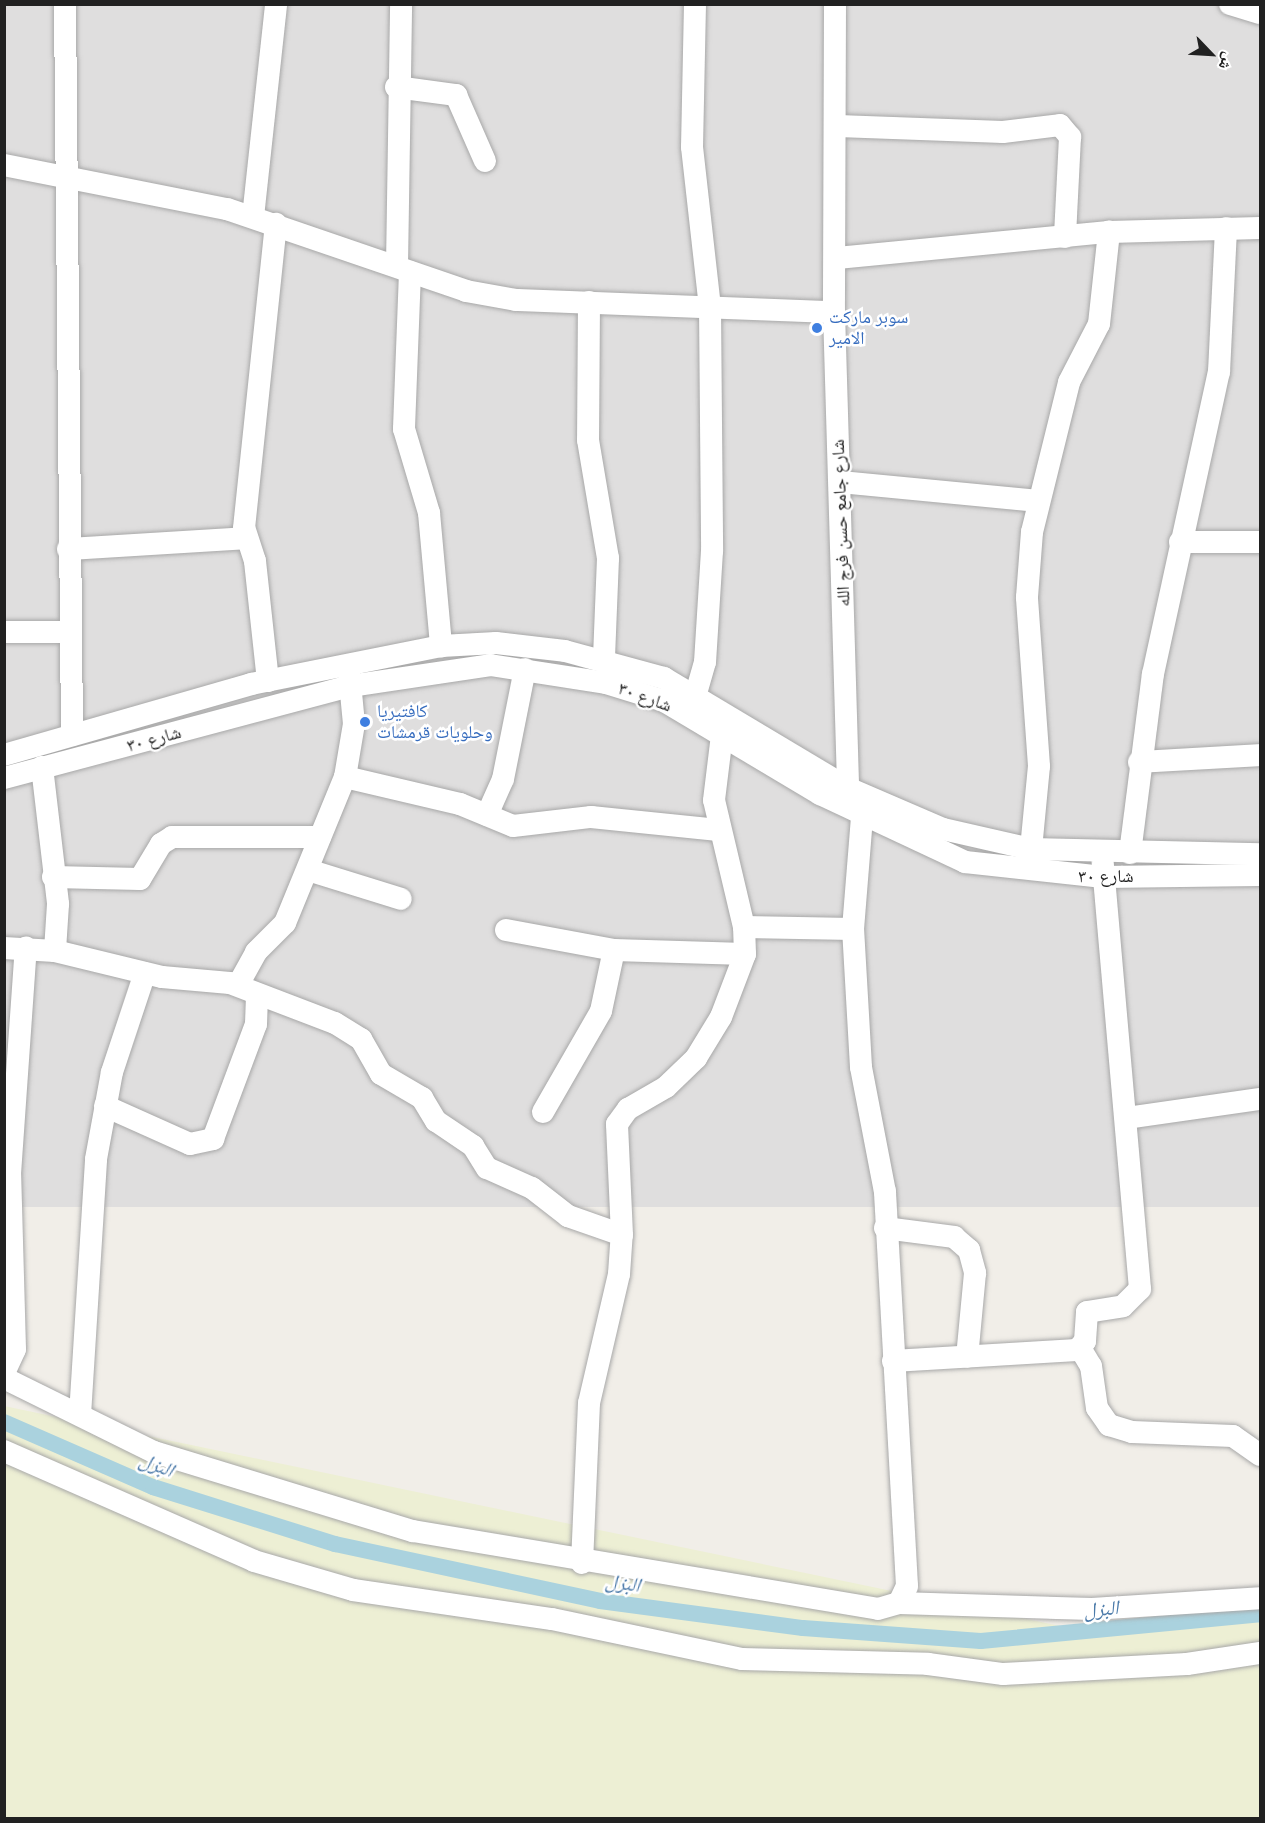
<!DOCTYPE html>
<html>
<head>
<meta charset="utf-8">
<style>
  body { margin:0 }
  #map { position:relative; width:1265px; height:1823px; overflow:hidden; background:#f1eee8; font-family:Quicksand,"Noto Naskh Arabic",sans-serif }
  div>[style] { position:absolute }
  .residential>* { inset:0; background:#dfdede; transform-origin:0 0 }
  .farmland>* { inset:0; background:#edefd4 }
  .canal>* { height:16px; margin:-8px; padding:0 8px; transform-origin:8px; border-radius:8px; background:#aad2de }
  .roads { filter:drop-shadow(0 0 2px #a8a8a8) drop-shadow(0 0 2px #a8a8a8) }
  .minor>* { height:22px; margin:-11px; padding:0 11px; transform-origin:11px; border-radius:11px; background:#fff }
  .dots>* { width:16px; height:16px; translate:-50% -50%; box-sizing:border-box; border:3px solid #fff; border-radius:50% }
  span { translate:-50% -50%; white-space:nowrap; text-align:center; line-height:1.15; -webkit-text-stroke:5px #fff; paint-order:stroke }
  .shop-label { font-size:18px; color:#366cbe }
  .left { translate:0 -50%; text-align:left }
  .street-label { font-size:18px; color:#212121 }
  .water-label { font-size:20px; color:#4b7aa9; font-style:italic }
  .frame { position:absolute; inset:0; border:6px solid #212121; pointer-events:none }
  .north { position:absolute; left:1181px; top:24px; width:60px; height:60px; -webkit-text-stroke:4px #fff; paint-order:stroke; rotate:115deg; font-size:16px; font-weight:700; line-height:24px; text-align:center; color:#212121 }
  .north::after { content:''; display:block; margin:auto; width:21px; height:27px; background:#212121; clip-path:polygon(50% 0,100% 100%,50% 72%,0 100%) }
</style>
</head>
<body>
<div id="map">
  <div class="residential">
    <div style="left:5px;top:5px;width:1255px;height:1202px"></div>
  </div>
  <div class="farmland">
    <div style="clip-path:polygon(4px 1406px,1079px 1630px,1260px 1616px,1260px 1818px,5px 1818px)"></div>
  </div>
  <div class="canal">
    <div style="left:4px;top:1422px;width:163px;rotate:23.6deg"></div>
    <div style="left:153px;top:1487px;width:191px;rotate:17.4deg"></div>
    <div style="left:335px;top:1544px;width:271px;rotate:12.1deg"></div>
    <div style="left:600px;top:1601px;width:205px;rotate:7.6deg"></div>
    <div style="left:803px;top:1628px;width:178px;rotate:4.2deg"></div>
    <div style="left:981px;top:1641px;width:280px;rotate:-5.5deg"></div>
  </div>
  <div class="roads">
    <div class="minor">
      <div style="left:65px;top:4px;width:731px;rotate:89.45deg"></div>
      <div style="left:695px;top:4px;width:143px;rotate:91.2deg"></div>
      <div style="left:692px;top:147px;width:161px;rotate:83.6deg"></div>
      <div style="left:710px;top:307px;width:244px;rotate:89.5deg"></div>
      <div style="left:712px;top:551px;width:111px;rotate:93.6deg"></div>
      <div style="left:705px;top:662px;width:33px;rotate:106deg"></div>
      <div style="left:835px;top:4px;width:308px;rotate:90.2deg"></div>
      <div style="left:834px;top:312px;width:476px;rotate:88.3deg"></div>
      <div style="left:1230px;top:4px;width:31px;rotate:17deg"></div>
      <div style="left:396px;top:87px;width:61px;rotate:7.6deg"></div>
      <div style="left:456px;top:95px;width:72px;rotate:66.3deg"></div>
      <div style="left:838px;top:126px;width:165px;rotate:2.1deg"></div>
      <div style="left:1003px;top:132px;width:57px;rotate:-7deg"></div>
      <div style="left:1060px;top:125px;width:16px;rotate:50deg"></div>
      <div style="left:1070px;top:137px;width:100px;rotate:92.9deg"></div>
      <div style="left:4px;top:165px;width:227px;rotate:11.2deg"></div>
      <div style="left:227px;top:209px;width:253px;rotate:18.9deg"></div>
      <div style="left:466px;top:291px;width:51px;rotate:10.2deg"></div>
      <div style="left:516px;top:300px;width:318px;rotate:2.2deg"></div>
      <div style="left:253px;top:217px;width:214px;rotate:-83.8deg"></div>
      <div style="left:837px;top:258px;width:273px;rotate:-5.5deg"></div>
      <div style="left:1109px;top:232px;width:151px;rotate:-1.5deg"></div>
      <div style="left:397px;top:266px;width:262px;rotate:-89.1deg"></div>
      <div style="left:410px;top:272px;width:157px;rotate:92.2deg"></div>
      <div style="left:404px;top:429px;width:88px;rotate:73.4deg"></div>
      <div style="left:429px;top:513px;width:134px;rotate:84.8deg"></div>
      <div style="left:589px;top:302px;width:138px;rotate:90.4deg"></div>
      <div style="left:588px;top:440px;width:120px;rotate:80.4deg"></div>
      <div style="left:608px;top:558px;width:101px;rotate:92.3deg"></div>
      <div style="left:841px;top:482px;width:198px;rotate:5.5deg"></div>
      <div style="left:1180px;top:542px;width:80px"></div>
      <div style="left:68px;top:549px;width:178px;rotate:-3.5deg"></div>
      <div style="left:4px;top:632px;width:63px"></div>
      <div style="left:268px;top:681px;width:121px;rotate:-96.2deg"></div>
      <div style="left:255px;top:561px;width:35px;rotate:-108deg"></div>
      <div style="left:244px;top:528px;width:306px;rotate:-84deg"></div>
      <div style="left:4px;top:755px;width:257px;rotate:-16deg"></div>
      <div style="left:251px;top:684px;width:194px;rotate:-11.3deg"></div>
      <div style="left:441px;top:646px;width:55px;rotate:-3.1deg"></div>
      <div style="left:496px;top:643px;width:69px;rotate:6.6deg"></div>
      <div style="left:565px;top:651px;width:103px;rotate:15.3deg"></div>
      <div style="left:664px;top:678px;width:214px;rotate:30.9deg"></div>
      <div style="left:848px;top:788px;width:103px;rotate:23.3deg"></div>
      <div style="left:943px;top:829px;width:90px;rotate:12.8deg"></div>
      <div style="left:1031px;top:849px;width:229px;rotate:1.3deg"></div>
      <div style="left:1139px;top:762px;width:121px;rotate:-3.3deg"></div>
      <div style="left:42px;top:767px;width:138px;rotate:83.3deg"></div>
      <div style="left:58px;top:904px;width:47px;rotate:93.7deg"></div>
      <div style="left:345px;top:777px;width:118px;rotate:13.2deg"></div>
      <div style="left:460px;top:804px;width:57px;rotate:22.5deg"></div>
      <div style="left:513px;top:826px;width:79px;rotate:-6.6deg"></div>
      <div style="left:591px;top:817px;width:128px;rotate:5.8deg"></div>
      <div style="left:4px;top:778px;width:358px;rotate:-14.9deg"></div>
      <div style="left:350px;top:686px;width:142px;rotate:-8.5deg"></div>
      <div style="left:490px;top:665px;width:117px;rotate:8.8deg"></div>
      <div style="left:606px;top:683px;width:61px;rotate:17.2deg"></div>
      <div style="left:664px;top:701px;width:182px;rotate:30.8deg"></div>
      <div style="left:820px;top:794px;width:160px;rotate:25.1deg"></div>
      <div style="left:965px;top:862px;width:139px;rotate:6.2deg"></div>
      <div style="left:1103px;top:877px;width:157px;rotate:-0.7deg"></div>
      <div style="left:487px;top:815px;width:39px;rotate:-66deg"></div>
      <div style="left:503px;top:779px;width:112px;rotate:-78.7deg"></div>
      <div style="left:1031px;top:849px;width:83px;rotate:-84.5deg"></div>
      <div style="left:1039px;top:766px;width:169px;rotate:-94.1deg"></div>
      <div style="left:1027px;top:597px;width:65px;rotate:-85.6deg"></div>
      <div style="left:1032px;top:532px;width:154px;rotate:-76.1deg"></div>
      <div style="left:1069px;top:382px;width:65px;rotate:-62.7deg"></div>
      <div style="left:1099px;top:324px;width:93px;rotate:-83.8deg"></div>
      <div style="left:1130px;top:853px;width:180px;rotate:-82.7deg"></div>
      <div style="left:1153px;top:674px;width:309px;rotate:-77.7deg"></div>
      <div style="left:1219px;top:372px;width:144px;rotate:-87.2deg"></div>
      <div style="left:308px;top:870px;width:97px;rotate:17.3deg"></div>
      <div style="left:53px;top:877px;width:87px;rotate:1.3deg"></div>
      <div style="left:140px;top:879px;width:41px;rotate:-59deg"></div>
      <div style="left:161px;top:844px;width:13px;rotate:-32deg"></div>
      <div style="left:172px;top:837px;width:148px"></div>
      <div style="left:744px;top:927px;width:109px;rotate:1.1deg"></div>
      <div style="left:506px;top:930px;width:110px;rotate:10.5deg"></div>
      <div style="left:614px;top:950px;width:131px;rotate:1.7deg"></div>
      <div style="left:4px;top:948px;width:51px;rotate:3.4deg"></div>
      <div style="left:55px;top:951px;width:110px;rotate:13.7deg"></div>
      <div style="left:162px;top:977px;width:68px;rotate:5deg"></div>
      <div style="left:230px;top:983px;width:112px;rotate:20.9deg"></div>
      <div style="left:335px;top:1023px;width:31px;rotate:32deg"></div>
      <div style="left:361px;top:1039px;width:40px;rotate:60.3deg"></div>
      <div style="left:381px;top:1074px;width:48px;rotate:30.3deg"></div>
      <div style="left:422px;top:1098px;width:27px;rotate:59deg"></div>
      <div style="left:436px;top:1121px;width:45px;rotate:34deg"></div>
      <div style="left:473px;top:1146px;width:26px;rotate:58deg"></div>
      <div style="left:487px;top:1168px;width:49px;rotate:24deg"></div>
      <div style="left:532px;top:1188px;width:46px;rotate:37.9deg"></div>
      <div style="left:568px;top:1216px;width:57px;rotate:19.4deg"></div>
      <div style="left:238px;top:985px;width:38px;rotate:-61deg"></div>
      <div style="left:256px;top:952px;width:41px;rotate:-45deg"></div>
      <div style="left:285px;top:923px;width:158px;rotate:-67.7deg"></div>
      <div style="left:345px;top:777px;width:54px;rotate:-80.4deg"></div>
      <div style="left:354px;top:724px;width:52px;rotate:-95.5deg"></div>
      <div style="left:105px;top:1106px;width:93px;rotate:24.1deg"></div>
      <div style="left:190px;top:1144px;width:24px;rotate:-12deg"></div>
      <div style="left:213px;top:1139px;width:123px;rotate:-69.5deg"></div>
      <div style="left:256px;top:1024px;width:30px;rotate:-88deg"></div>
      <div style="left:543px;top:1112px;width:116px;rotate:-60.1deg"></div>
      <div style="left:601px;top:1011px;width:62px;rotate:-78deg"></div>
      <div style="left:1126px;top:1118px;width:135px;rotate:-8.1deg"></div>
      <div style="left:885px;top:1228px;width:70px;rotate:7.4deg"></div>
      <div style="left:954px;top:1237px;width:20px;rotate:41deg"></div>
      <div style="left:969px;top:1250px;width:24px;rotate:75deg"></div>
      <div style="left:975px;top:1273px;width:84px;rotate:95.4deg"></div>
      <div style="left:1080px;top:1348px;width:21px;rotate:59deg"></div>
      <div style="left:1091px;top:1366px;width:42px;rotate:81.9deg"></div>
      <div style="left:1097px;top:1408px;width:21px;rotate:55deg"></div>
      <div style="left:1109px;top:1425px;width:24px;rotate:17deg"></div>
      <div style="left:1132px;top:1432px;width:101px;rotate:2.3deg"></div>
      <div style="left:1233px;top:1436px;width:33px;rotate:35deg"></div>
      <div style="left:893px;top:1361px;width:184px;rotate:-3.4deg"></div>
      <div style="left:1077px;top:1350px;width:12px;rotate:-48deg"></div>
      <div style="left:1085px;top:1341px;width:29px;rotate:-86deg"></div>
      <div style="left:1087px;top:1312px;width:36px;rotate:-9deg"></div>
      <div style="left:1123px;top:1306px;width:24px;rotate:-45deg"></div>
      <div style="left:1140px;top:1289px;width:428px;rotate:-95deg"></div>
      <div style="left:4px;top:1373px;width:26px;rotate:-65deg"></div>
      <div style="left:15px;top:1349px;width:175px;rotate:-91.6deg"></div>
      <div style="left:10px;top:1174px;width:227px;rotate:-86deg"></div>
      <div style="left:4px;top:1378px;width:167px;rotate:26.3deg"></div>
      <div style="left:154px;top:1452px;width:271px;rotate:17deg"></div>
      <div style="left:413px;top:1531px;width:471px;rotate:9.5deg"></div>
      <div style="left:878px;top:1609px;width:22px;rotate:-16deg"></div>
      <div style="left:899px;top:1603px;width:19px;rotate:-65deg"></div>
      <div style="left:907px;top:1586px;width:395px;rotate:-93.2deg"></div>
      <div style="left:885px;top:1192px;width:127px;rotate:-100.9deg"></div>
      <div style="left:861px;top:1067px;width:138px;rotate:-93.3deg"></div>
      <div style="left:853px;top:929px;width:113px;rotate:-85.4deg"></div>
      <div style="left:80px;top:1415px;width:256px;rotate:-86.4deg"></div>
      <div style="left:96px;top:1159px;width:88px;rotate:-79.6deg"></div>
      <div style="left:112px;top:1072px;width:104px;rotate:-71.6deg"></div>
      <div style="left:4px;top:1451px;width:273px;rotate:23.7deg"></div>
      <div style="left:254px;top:1561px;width:103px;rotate:16.3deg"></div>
      <div style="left:353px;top:1590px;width:201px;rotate:8.3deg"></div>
      <div style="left:552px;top:1619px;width:194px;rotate:11.9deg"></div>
      <div style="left:742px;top:1659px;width:186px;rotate:1.5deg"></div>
      <div style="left:928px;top:1664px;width:76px;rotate:7.6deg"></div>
      <div style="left:1003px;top:1674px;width:184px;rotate:-3.1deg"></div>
      <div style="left:1187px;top:1664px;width:74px;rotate:-8.6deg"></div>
      <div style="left:582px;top:1563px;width:160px;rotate:-87.5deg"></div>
      <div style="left:589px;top:1403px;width:132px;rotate:-76.9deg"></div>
      <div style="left:619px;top:1274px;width:39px;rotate:-86deg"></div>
      <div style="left:622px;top:1235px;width:111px;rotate:-92.6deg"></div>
      <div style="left:617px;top:1124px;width:19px;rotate:-54deg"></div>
      <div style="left:628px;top:1109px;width:44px;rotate:-30.1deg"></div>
      <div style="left:666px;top:1087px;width:42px;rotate:-44deg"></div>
      <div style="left:696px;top:1058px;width:48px;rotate:-58.6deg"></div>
      <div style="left:721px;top:1017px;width:67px;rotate:-69.1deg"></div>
      <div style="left:745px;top:954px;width:27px;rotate:-92deg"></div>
      <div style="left:744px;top:927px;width:130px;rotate:-103.3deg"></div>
      <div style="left:714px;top:800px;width:65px;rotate:-83deg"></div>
      <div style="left:899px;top:1603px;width:193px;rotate:1.8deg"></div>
      <div style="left:1092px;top:1609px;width:168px;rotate:-3.7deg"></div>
    </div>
  </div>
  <div class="dots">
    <div style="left:817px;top:328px;background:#3f7fe0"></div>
    <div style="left:365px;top:722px;background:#3f7fe0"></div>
  </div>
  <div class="shop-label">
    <span class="left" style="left:829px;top:328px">سوبر ماركت<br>الامير</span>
    <span class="left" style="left:377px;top:722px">كافتيريا<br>وحلويات قرمشات</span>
  </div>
  <div class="street-label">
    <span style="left:841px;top:523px;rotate:-92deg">شارع جامع حسن فرج الله</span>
    <span style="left:645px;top:697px;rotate:20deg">شارع ٣٠</span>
    <span style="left:154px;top:739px;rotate:-15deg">شارع ٣٠</span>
    <span style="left:1106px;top:876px">شارع ٣٠</span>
  </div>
  <div class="water-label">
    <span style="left:157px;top:1464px;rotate:21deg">البزل</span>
    <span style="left:623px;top:1582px;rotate:8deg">البزل</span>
    <span style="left:1101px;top:1608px;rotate:-5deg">البزل</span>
  </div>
  <div class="frame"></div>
  <div class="north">ش</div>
</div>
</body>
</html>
